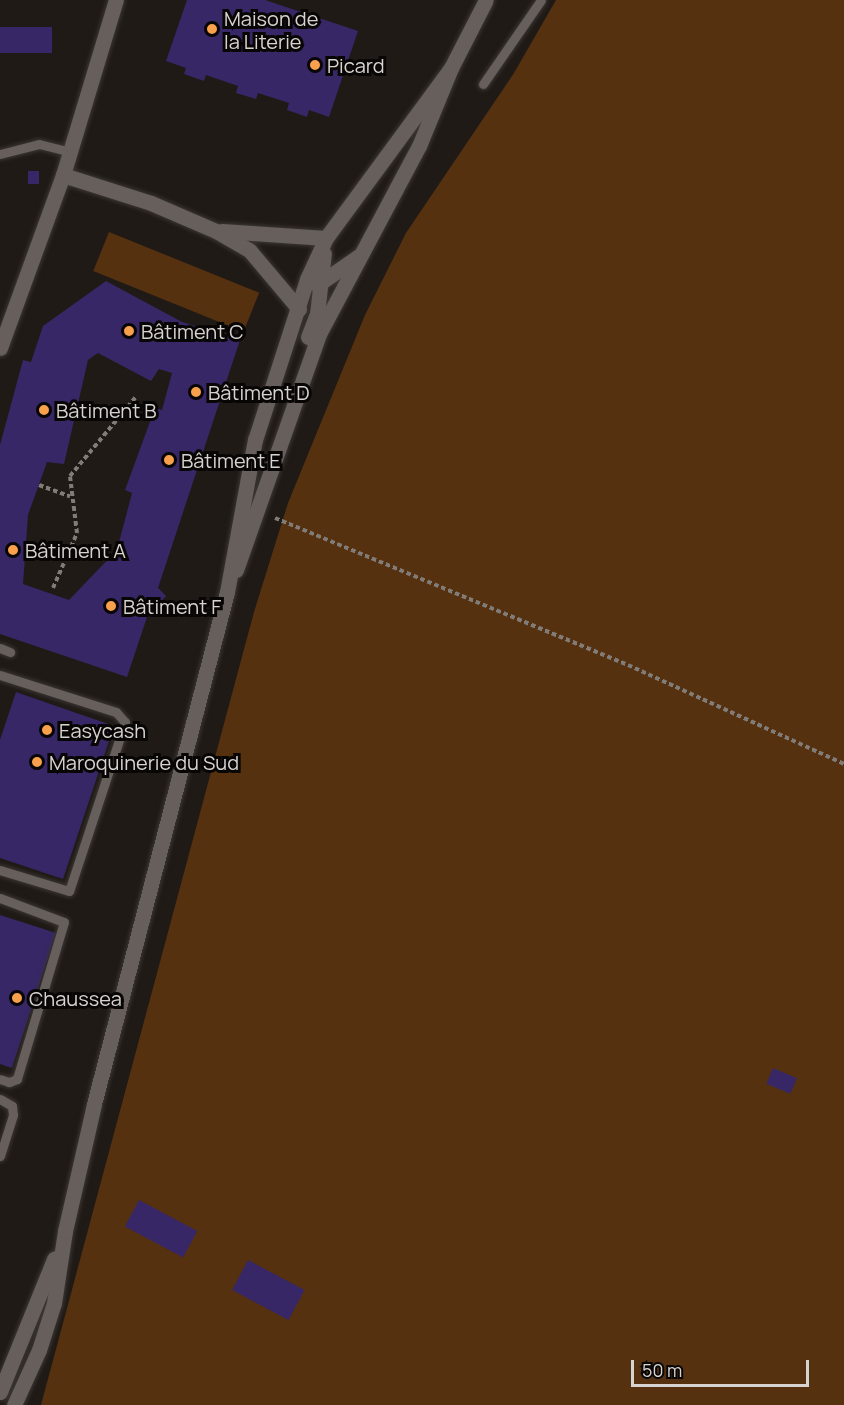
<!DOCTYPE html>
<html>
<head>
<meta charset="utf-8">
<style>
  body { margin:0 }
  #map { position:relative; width:844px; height:1405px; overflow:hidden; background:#201a16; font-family:Manrope,sans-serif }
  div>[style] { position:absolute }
  .green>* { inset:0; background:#563110; transform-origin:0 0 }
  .building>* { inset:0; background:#372766; transform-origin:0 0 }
  .path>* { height:4px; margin-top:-2px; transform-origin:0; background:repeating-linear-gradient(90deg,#817c78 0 4.5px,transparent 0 7.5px) }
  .roads { filter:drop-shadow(0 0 2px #3a3634) drop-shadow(0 0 2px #3a3634) }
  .service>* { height:9px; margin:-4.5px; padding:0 4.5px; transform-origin:4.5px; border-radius:4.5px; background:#665f5b }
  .minor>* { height:15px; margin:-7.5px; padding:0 7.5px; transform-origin:7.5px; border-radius:7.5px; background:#665f5b }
  .tertiary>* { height:15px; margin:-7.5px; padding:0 7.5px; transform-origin:7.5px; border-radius:7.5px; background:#665f5b }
  .dots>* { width:16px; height:16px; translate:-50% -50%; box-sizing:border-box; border:3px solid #080605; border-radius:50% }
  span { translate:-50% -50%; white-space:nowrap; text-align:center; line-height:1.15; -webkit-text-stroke:6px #080605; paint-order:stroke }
  .poi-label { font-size:20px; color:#d7d3d0 }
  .left { translate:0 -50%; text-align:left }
  .scale { position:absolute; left:631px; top:1360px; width:178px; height:27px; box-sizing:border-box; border:3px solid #d7d3d0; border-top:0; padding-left:8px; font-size:18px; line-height:21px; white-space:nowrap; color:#d7d3d0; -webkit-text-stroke:4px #080605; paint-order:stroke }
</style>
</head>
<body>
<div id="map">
  <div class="green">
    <div style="clip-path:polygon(556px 0,844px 0,844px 1405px,41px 1405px,254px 612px,288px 503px,365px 315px,406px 233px,514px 73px)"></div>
    <div style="left:109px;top:232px;width:162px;height:42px;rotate:22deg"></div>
  </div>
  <div class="building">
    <div style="clip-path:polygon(187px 0,265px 0,358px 31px,329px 117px,309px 110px,307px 117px,287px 110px,289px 103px,258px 93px,256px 99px,236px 93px,238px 86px,206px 75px,204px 81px,184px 74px,186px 68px,166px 61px)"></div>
    <div style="left:0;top:27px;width:52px;height:26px"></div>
    <div style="left:28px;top:171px;width:11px;height:13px"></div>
    <div style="clip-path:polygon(evenodd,106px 281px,182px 322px,240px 340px,158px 588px,166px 596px,147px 617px,127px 677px,0 634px,0 445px,23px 360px,31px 362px,43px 326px,106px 281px,98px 353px,151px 381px,159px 369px,172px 373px,162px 410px,155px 408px,125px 490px,132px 493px,117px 550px,69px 600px,23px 584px,28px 515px,47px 462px,64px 464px,88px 360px,98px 353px)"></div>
    <div style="clip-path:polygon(16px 692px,114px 726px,63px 879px,0 858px,0 740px)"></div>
    <div style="clip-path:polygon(0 915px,56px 933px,12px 1068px,0 1064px)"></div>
    <div style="left:773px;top:1068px;width:26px;height:17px;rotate:23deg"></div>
    <div style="left:139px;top:1200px;width:66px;height:30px;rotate:28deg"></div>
    <div style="left:248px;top:1260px;width:64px;height:34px;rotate:28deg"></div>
  </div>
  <div class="path">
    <div style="left:39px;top:485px;width:33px;rotate:20deg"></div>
    <div style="left:275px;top:518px;width:382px;rotate:22.6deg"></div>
    <div style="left:628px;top:665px;width:238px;rotate:24.6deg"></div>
    <div style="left:53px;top:588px;width:60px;rotate:-66.4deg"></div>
    <div style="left:77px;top:533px;width:57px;rotate:-97deg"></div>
    <div style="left:70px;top:476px;width:102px;rotate:-50.2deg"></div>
  </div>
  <div class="roads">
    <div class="service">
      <div style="left:483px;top:84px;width:102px;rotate:-55.4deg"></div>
      <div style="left:0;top:154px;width:40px;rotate:-14.4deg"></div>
      <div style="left:39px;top:144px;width:32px;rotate:14deg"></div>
      <div style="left:0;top:648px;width:11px;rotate:22deg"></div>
      <div style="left:0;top:675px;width:122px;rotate:17.7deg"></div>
      <div style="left:116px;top:712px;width:13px;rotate:48deg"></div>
      <div style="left:125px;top:722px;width:178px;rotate:108.3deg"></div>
      <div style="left:69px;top:891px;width:72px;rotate:-163.1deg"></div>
      <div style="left:0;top:898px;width:68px;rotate:20.6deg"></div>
      <div style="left:64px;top:922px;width:164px;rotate:106.7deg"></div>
      <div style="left:17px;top:1079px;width:9px;rotate:159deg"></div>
      <div style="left:9px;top:1082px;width:9px;rotate:-162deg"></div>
      <div style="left:0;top:1099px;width:14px;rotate:30deg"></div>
      <div style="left:12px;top:1106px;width:9px;rotate:84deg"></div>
      <div style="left:13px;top:1115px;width:43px;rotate:107.6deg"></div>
    </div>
    <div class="minor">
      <div style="left:63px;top:175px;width:92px;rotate:17.7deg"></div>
      <div style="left:151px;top:203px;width:71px;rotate:23.3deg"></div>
      <div style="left:216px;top:231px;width:39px;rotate:30deg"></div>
      <div style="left:250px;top:251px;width:76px;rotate:49.8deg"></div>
      <div style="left:222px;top:231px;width:104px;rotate:3.9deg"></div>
      <div style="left:0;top:348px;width:184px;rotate:-70deg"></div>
      <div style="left:63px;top:175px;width:183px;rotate:-73.2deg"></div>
    </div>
    <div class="tertiary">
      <div style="left:317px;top:285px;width:51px;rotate:-34.6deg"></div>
      <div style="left:308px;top:337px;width:25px;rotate:-69deg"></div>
      <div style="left:317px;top:314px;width:61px;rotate:-83.5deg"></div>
      <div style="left:236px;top:570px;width:252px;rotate:-70.6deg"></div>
      <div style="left:320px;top:332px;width:211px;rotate:-62deg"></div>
      <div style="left:419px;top:146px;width:84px;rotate:-67.7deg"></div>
      <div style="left:451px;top:68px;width:76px;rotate:-62.8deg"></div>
      <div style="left:0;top:1392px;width:144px;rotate:-67.9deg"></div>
      <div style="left:14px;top:1405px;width:60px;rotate:-65.6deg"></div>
      <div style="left:39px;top:1350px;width:49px;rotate:-72.3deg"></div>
      <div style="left:54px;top:1303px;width:73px;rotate:-81.3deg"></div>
      <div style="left:65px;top:1231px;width:130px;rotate:-77.1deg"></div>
      <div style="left:94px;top:1104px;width:529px;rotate:-75.44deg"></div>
      <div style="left:227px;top:592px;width:155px;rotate:-79.6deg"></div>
      <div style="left:255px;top:440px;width:169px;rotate:-72.1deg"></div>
      <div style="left:307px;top:279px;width:45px;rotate:-65.1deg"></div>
      <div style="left:326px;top:238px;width:211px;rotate:-53.7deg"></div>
    </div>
  </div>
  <div class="dots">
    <div style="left:212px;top:29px;background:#f9a04c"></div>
    <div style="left:315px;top:65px;background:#f9a04c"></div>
    <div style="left:129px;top:331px;background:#f9a04c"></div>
    <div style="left:196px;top:392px;background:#f9a04c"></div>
    <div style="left:44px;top:410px;background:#f9a04c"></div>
    <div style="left:169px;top:460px;background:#f9a04c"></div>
    <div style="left:13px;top:550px;background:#f9a04c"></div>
    <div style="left:111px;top:606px;background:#f9a04c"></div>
    <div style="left:47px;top:730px;background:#f9a04c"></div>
    <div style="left:37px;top:762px;background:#f9a04c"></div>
    <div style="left:17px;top:998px;background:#f9a04c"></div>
  </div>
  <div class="poi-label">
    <span class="left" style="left:224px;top:30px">Maison de<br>la Literie</span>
    <span class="left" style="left:327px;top:65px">Picard</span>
    <span class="left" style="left:141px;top:331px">Bâtiment C</span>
    <span class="left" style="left:208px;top:392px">Bâtiment D</span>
    <span class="left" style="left:56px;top:410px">Bâtiment B</span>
    <span class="left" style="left:181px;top:460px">Bâtiment E</span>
    <span class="left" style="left:25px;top:550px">Bâtiment A</span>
    <span class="left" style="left:123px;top:606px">Bâtiment F</span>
    <span class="left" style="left:59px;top:730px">Easycash</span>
    <span class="left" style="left:49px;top:762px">Maroquinerie du Sud</span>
    <span class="left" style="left:29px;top:998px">Chaussea</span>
  </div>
  <div class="scale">50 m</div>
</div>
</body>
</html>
